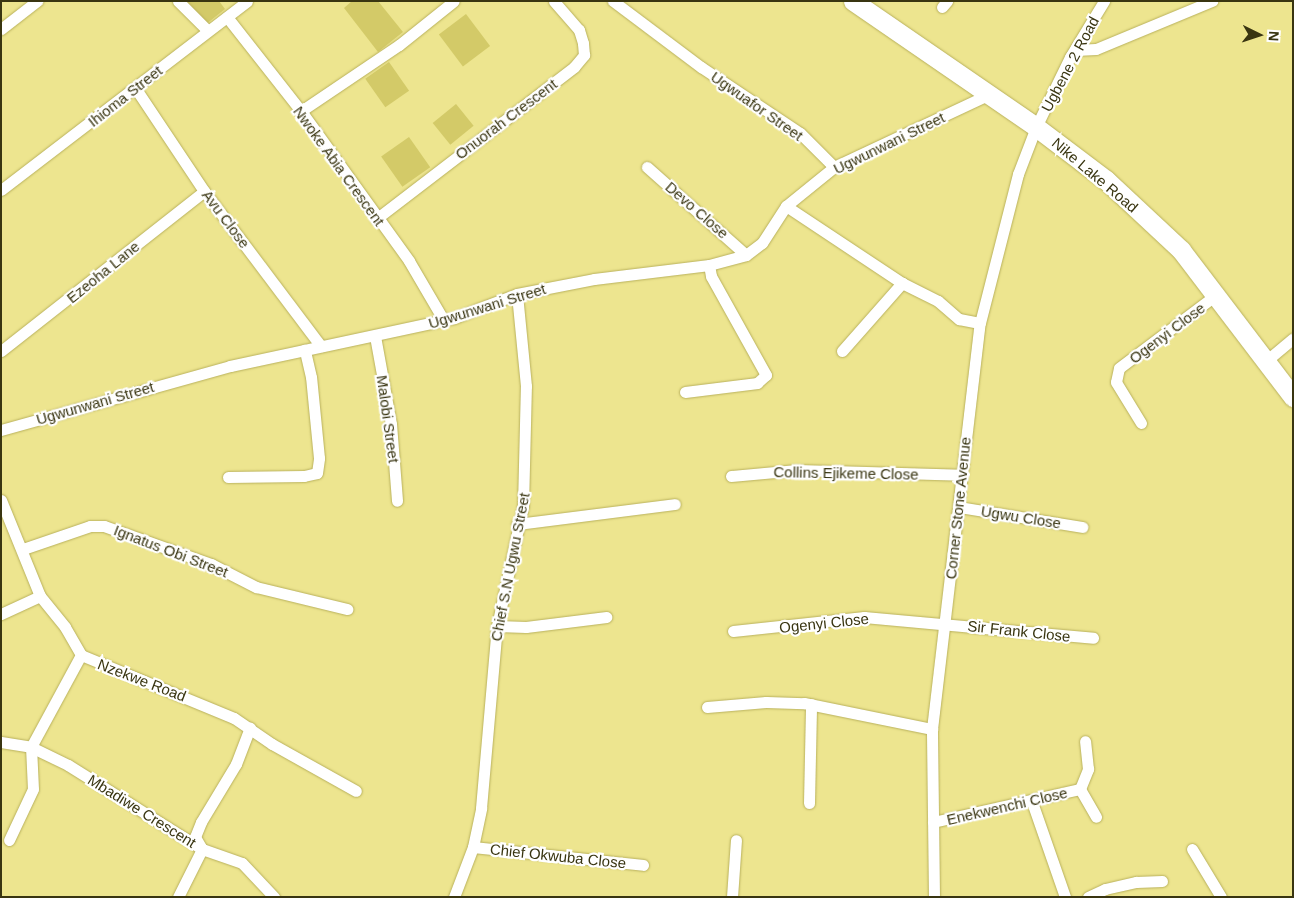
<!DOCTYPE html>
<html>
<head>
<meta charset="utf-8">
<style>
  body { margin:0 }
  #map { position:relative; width:1294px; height:898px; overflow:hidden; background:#ede58f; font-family:Arial,sans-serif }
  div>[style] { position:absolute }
  .green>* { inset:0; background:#d3ca68; transform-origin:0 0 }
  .roads { filter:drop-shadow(0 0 1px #b9b15d) drop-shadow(0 0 1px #b9b15d) }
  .street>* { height:11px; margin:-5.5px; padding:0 5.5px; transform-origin:5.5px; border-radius:5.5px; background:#fff }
  .primary>* { height:19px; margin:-9.5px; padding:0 9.5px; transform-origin:9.5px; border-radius:9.5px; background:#fff }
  span { translate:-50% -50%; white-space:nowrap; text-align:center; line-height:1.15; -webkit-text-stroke:4.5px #fff; paint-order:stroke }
  .street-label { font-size:15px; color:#393511 }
  .frame { position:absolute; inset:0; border:2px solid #393511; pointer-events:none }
  .north { position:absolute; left:1234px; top:10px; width:50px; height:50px; -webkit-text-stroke:4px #fff; paint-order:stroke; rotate:94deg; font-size:14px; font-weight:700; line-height:20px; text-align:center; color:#393511 }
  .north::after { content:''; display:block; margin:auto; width:18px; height:22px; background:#393511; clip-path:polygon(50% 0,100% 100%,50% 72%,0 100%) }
</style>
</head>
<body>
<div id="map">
  <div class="green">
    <div style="clip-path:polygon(179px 1px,219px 1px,225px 9px,200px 29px)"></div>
    <div style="clip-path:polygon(352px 1px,378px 1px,403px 32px,378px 52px,344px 8px)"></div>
    <div style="left:466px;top:14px;width:40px;height:34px;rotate:53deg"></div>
    <div style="left:389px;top:62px;width:35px;height:29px;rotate:55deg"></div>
    <div style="left:456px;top:104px;width:28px;height:30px;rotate:51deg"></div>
    <div style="left:409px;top:137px;width:37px;height:34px;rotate:55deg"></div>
  </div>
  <div class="roads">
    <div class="street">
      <div style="left:178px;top:1px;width:42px;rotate:45deg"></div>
      <div style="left:613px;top:1px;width:110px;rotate:36.9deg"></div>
      <div style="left:701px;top:67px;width:119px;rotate:33.7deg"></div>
      <div style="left:800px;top:133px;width:48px;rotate:45deg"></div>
      <div style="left:942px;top:7px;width:8px;rotate:-50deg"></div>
      <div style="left:227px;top:17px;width:120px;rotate:51.8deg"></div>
      <div style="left:301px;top:111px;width:185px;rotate:54.2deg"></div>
      <div style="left:409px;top:261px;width:69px;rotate:59.7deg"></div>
      <div style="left:1px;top:29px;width:46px;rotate:-37.9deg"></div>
      <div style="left:1071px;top:56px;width:7px;rotate:-56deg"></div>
      <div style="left:1075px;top:50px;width:21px;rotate:-3deg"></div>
      <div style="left:1096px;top:49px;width:126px;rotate:-22.5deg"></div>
      <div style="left:136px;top:89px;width:123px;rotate:56.3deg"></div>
      <div style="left:204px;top:191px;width:194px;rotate:53deg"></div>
      <div style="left:301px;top:111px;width:118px;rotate:-34deg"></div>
      <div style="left:399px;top:45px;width:70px;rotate:-38.7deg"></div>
      <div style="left:647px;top:167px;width:132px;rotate:41.6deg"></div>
      <div style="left:1px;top:190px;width:310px;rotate:-37.5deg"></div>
      <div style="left:786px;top:206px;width:139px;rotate:33.6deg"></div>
      <div style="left:902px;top:283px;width:40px;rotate:26.6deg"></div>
      <div style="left:938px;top:301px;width:28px;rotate:41deg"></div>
      <div style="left:959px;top:319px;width:21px;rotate:11deg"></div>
      <div style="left:376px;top:219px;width:250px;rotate:-37.5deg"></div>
      <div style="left:574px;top:67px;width:16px;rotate:-50deg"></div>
      <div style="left:584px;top:55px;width:12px;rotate:-95deg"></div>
      <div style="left:583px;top:43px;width:14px;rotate:-107deg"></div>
      <div style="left:579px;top:30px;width:38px;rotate:-131deg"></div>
      <div style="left:375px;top:336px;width:89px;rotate:79.7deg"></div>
      <div style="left:391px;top:424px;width:77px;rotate:85.5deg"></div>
      <div style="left:1px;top:351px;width:258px;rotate:-38.2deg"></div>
      <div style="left:842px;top:351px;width:91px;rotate:-48.6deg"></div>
      <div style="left:1266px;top:361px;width:35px;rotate:-40deg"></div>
      <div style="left:685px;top:392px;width:73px;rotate:-7.1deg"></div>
      <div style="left:757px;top:383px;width:12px;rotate:-42deg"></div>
      <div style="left:766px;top:375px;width:113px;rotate:-119.1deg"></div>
      <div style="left:711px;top:276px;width:11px;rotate:-100deg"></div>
      <div style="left:1141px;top:423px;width:48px;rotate:-121.4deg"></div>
      <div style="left:1116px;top:382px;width:14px;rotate:-78deg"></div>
      <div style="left:1119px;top:368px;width:121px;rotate:-37deg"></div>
      <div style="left:1px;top:430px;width:238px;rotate:-15.6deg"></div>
      <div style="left:230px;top:366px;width:229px;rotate:-12.1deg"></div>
      <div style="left:454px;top:318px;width:67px;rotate:-20.9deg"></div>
      <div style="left:517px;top:294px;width:78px;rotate:-11deg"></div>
      <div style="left:594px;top:279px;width:116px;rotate:-6.9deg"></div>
      <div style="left:709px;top:265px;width:38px;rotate:-15deg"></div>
      <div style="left:746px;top:255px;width:20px;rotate:-37deg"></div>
      <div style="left:762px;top:243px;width:44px;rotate:-57deg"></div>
      <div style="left:786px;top:206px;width:62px;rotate:-39.1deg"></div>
      <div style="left:834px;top:167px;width:172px;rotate:-25.1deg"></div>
      <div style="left:731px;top:476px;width:66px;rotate:-5.2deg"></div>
      <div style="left:797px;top:470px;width:164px;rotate:1.7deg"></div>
      <div style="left:228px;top:477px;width:76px;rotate:-0.8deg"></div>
      <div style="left:304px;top:476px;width:13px;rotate:-13deg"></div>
      <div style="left:317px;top:473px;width:15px;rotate:-82deg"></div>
      <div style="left:319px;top:458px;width:81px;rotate:-95.6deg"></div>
      <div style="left:311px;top:377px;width:28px;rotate:-103deg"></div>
      <div style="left:1px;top:500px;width:104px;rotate:67.9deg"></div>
      <div style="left:40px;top:596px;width:40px;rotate:51deg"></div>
      <div style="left:65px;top:627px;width:32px;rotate:60deg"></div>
      <div style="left:81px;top:655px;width:165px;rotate:22.4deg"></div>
      <div style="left:234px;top:718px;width:46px;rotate:34.4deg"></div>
      <div style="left:272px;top:744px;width:96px;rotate:29.2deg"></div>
      <div style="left:959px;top:507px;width:125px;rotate:9.2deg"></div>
      <div style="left:517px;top:524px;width:159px;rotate:-7.2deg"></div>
      <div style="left:23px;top:549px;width:71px;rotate:-18.9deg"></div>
      <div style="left:90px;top:526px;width:14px"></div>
      <div style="left:104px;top:526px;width:114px;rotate:19.6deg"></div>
      <div style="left:211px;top:564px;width:51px;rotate:27.1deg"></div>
      <div style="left:256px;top:587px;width:94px;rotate:13.6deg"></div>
      <div style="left:1px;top:614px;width:43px;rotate:-24.8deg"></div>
      <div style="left:497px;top:626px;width:29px;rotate:2deg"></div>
      <div style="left:526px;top:627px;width:81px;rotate:-7.1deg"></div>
      <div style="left:733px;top:631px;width:132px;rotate:-6.1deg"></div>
      <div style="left:864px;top:617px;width:230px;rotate:5.2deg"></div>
      <div style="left:707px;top:707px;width:59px;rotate:-4.8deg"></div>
      <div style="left:766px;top:702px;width:38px;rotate:2deg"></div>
      <div style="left:804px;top:703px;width:131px;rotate:11.5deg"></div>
      <div style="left:1px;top:742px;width:30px;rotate:9deg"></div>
      <div style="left:31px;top:747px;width:41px;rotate:25.9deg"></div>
      <div style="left:68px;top:765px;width:158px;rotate:32.1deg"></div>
      <div style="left:202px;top:849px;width:42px;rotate:19.3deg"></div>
      <div style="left:242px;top:863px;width:47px;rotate:46.7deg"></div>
      <div style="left:1080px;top:789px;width:32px;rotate:60deg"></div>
      <div style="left:1032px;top:802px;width:101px;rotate:70.8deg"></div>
      <div style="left:809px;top:803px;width:99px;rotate:-88.8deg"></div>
      <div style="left:933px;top:822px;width:151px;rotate:-12.7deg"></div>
      <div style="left:1080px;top:789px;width:22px;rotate:-68deg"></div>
      <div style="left:1088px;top:769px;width:28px;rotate:-96deg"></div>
      <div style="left:9px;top:840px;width:56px;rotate:-64.8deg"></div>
      <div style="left:33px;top:789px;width:42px;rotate:-92.7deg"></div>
      <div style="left:31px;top:747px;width:105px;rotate:-61.5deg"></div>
      <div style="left:473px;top:847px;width:171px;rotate:6deg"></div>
      <div style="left:1192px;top:849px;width:56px;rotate:58.9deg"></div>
      <div style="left:178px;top:897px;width:54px;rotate:-63.4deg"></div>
      <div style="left:202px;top:849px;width:14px;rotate:-120deg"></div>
      <div style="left:195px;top:837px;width:16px;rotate:-68deg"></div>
      <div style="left:201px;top:822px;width:68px;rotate:-58.9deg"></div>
      <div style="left:236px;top:764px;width:39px;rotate:-69deg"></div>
      <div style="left:454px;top:897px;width:53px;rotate:-69.2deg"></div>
      <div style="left:473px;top:847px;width:40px;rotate:-78deg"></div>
      <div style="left:481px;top:808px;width:183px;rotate:-85deg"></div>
      <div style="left:497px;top:626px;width:123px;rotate:-77.8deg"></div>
      <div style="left:523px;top:506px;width:120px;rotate:-88.6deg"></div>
      <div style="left:526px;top:386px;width:92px;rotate:-95.6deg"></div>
      <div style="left:732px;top:897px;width:57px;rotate:-86deg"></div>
      <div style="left:934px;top:897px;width:168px;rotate:-90.7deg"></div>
      <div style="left:932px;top:729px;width:409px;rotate:-83.3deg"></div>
      <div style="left:980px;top:323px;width:154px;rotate:-75.7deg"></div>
      <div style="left:1018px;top:174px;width:50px;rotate:-69deg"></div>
      <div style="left:1036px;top:127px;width:78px;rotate:-64.1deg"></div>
      <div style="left:1070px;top:57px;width:66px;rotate:-58.7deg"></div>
      <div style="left:1088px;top:897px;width:19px;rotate:-25deg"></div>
      <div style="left:1105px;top:889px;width:32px;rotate:-13deg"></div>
      <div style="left:1136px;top:882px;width:26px;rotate:-2deg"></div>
    </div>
    <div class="primary">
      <div style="left:853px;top:1px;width:222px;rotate:34.5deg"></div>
      <div style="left:1036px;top:127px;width:88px;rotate:37.1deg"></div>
      <div style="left:1106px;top:180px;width:103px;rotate:43deg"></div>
      <div style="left:1181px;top:250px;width:185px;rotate:52.7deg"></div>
    </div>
  </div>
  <div class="street-label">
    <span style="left:1070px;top:64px;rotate:-62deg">Ugbene 2 Road</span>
    <span style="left:125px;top:96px;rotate:-38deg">Ihioma Street</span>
    <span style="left:757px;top:106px;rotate:35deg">Ugwuafor Street</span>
    <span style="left:506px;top:119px;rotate:-37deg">Onuorah Crescent</span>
    <span style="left:889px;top:143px;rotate:-26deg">Ugwunwani Street</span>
    <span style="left:339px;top:166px;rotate:54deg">Nwoke Abia Crescent</span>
    <span style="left:1095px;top:175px;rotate:40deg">Nike Lake Road</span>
    <span style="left:697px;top:210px;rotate:41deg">Devo Close</span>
    <span style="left:226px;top:219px;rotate:53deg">Avu Close</span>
    <span style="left:103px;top:272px;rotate:-39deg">Ezeoha Lane</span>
    <span style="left:487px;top:306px;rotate:-17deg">Ugwunwani Street</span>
    <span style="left:1167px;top:333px;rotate:-37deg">Ogenyi Close</span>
    <span style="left:95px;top:403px;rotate:-16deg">Ugwunwani Street</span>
    <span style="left:388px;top:419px;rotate:82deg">Malobi Street</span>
    <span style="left:846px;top:473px;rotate:1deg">Collins Ejikeme Close</span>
    <span style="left:958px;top:508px;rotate:-84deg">Corner Stone Avenue</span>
    <span style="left:1021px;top:517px;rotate:9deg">Ugwu Close</span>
    <span style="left:171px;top:551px;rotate:21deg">Ignatus Obi Street</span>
    <span style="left:510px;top:567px;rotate:-79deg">Chief S.N Ugwu Street</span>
    <span style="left:824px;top:623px;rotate:-6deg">Ogenyi Close</span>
    <span style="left:1019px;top:631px;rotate:6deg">Sir Frank Close</span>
    <span style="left:142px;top:680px;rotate:21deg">Nzekwe Road</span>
    <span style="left:1007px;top:806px;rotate:-13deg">Enekwenchi Close</span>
    <span style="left:142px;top:811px;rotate:32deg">Mbadiwe Crescent</span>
    <span style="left:558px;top:856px;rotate:6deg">Chief Okwuba Close</span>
  </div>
  <div class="frame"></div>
  <div class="north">N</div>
</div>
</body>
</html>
